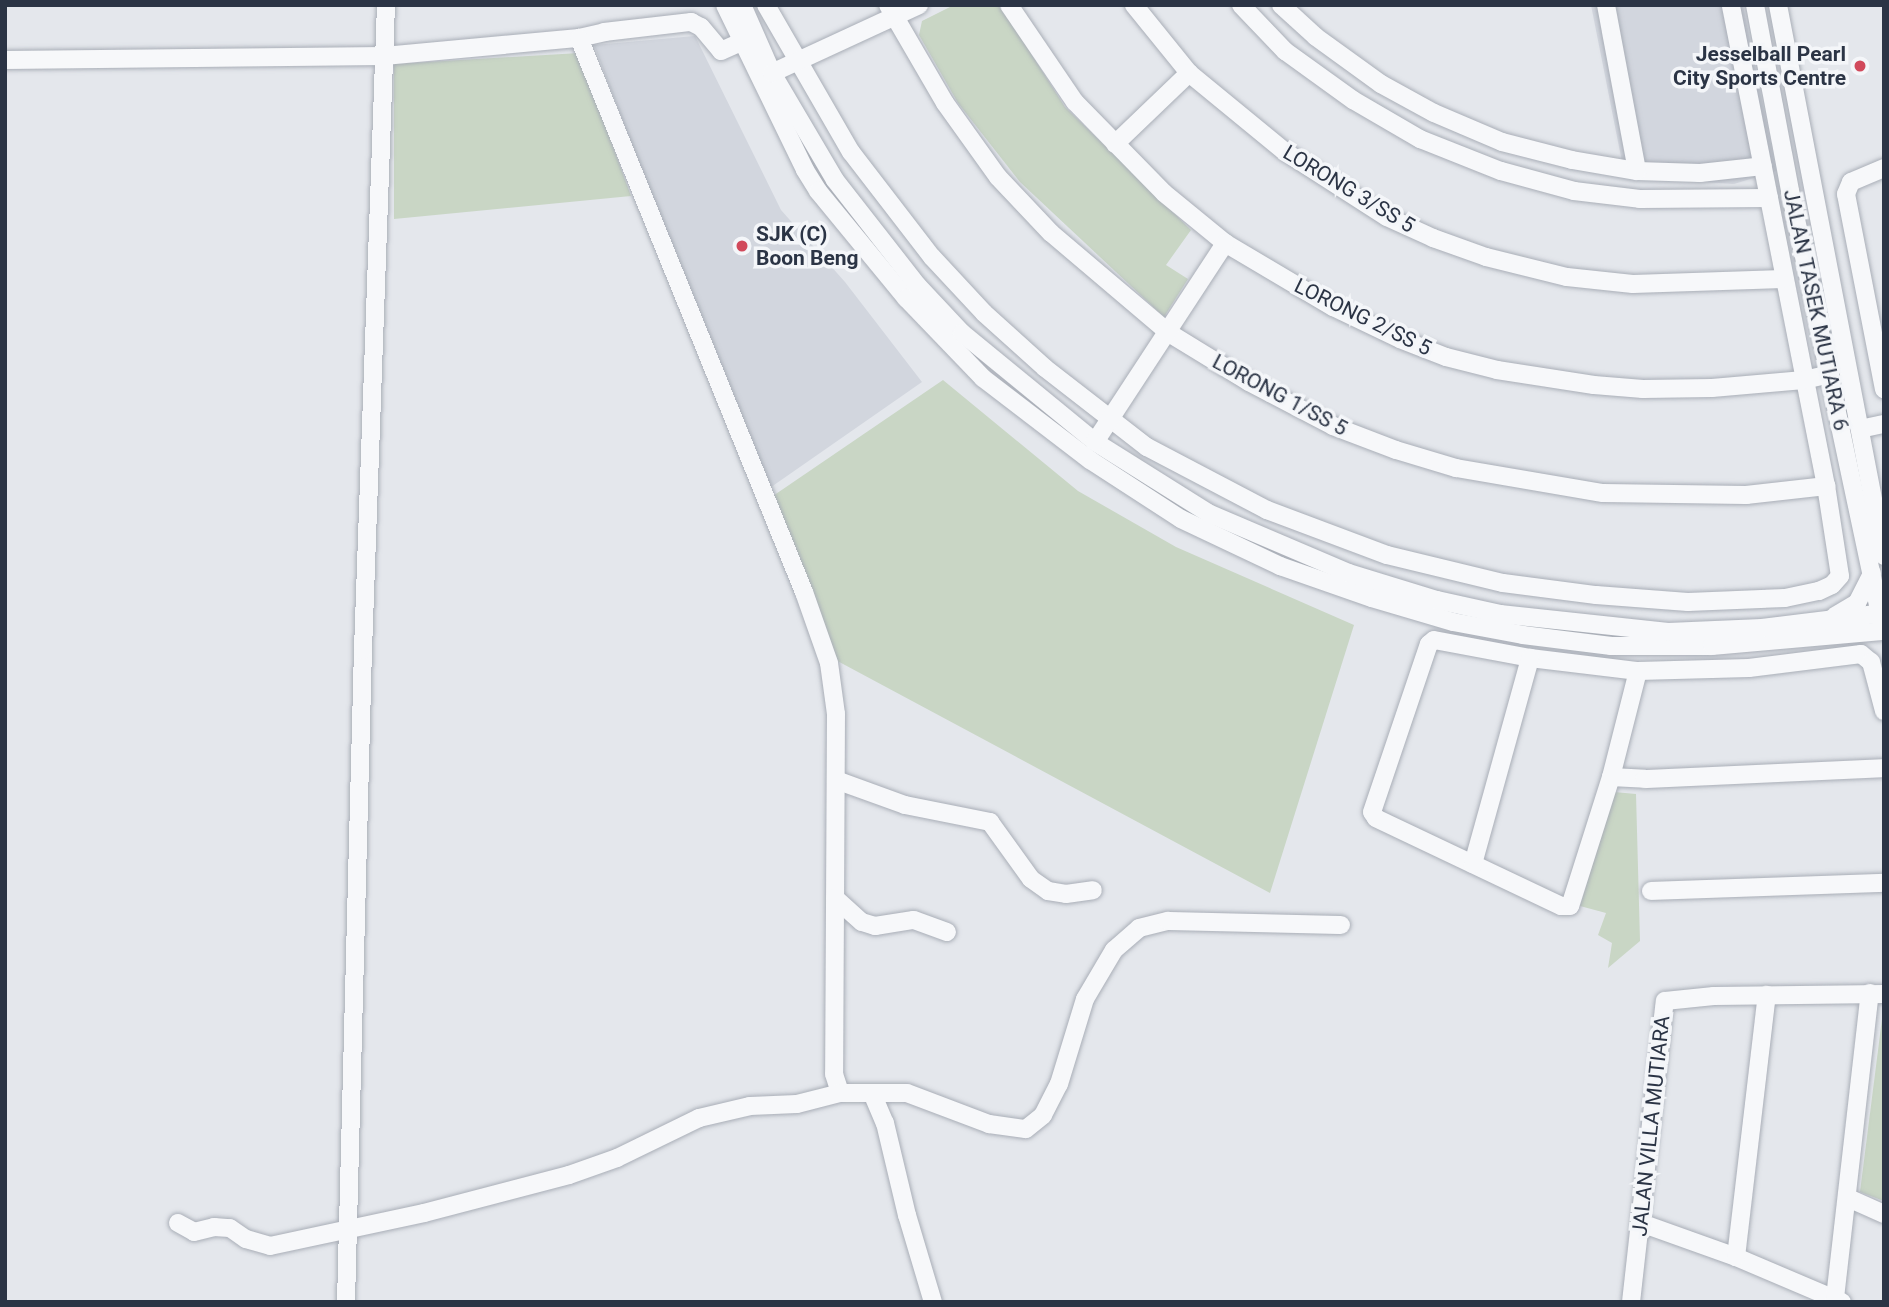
<!DOCTYPE html>
<html>
<head>
<meta charset="utf-8">
<style>
  body { margin:0 }
  #map { position:relative; width:1889px; height:1307px; overflow:hidden; background:#e4e7ec; font-family:Roboto,sans-serif }
  div>[style] { position:absolute }
  .built>* { inset:0; background:#d2d6de }
  .green>* { inset:0; background:#c9d6c5 }
  .roads { filter:drop-shadow(0 0 2px #a9aeb7) drop-shadow(0 0 2px #a9aeb7) }
  .minor>* { height:18px; margin:-9px; padding:0 9px; transform-origin:9px; border-radius:9px; background:#f7f8fa }
  .dots>* { width:19px; height:19px; translate:-50% -50%; box-sizing:border-box; border:4px solid #f4f6f9; border-radius:50% }
  span { translate:-50% -50%; white-space:nowrap; text-align:center; line-height:1.15; -webkit-text-stroke:7px #f4f6f9; paint-order:stroke }
  .poi-label { font-size:21px; color:#2b3445; font-weight:700 }
  .right { translate:-100% -50%; text-align:right }
  .left { translate:0 -50%; text-align:left }
  .street-label { font-size:21px; color:#2b3445 }
  .frame { position:absolute; inset:0; border:7px solid #2b3445; pointer-events:none }
</style>
</head>
<body>
<div id="map">
  <div class="built">
    <div style="clip-path:polygon(1591px 5px,1743px 5px,1776px 171px,1734px 184px,1625px 177px)"></div>
    <div style="clip-path:polygon(695px 36px,781px 210px,845px 282px,922px 382px,764px 492px,594px 45px)"></div>
  </div>
  <div class="green">
    <div style="clip-path:polygon(954px 5px,1000px 5px,1065px 107px,1191px 230px,1166px 265px,1188px 279px,1164px 317px,1020px 182px,958px 103px,919px 35px,922px 21px)"></div>
    <div style="clip-path:polygon(579px 53px,631px 196px,394px 219px,394px 64px)"></div>
    <div style="clip-path:polygon(943px 380px,1078px 491px,1176px 547px,1354px 625px,1270px 893px,830px 657px,767px 500px)"></div>
    <div style="clip-path:polygon(1614px 792px,1636px 794px,1640px 941px,1608px 968px,1612px 943px,1598px 935px,1606px 913px,1580px 906px)"></div>
    <div style="clip-path:polygon(1883px 1011px,1884px 1011px,1884px 1201px,1860px 1192px)"></div>
  </div>
  <div class="roads">
    <div class="minor">
      <div style="left:725px;top:5px;width:183px;rotate:64.1deg"></div>
      <div style="left:805px;top:170px;width:25px;rotate:58deg"></div>
      <div style="left:818px;top:191px;width:139px;rotate:50.6deg"></div>
      <div style="left:906px;top:298px;width:111px;rotate:46.1deg"></div>
      <div style="left:983px;top:378px;width:135px;rotate:37.5deg"></div>
      <div style="left:1090px;top:460px;width:108px;rotate:33deg"></div>
      <div style="left:1181px;top:519px;width:110px;rotate:25.4deg"></div>
      <div style="left:1280px;top:566px;width:97px;rotate:19.2deg"></div>
      <div style="left:1372px;top:598px;width:84px;rotate:16.5deg"></div>
      <div style="left:1453px;top:622px;width:71px;rotate:10.5deg"></div>
      <div style="left:1523px;top:635px;width:89px;rotate:7.1deg"></div>
      <div style="left:1611px;top:646px;width:101px"></div>
      <div style="left:1712px;top:646px;width:173px;rotate:-5deg"></div>
      <div style="left:742px;top:5px;width:74px;rotate:66.2deg"></div>
      <div style="left:772px;top:73px;width:124px;rotate:59.5deg"></div>
      <div style="left:835px;top:180px;width:133px;rotate:52deg"></div>
      <div style="left:917px;top:285px;width:66px;rotate:46.8deg"></div>
      <div style="left:962px;top:333px;width:172px;rotate:39.3deg"></div>
      <div style="left:1095px;top:442px;width:133px;rotate:32.1deg"></div>
      <div style="left:1208px;top:513px;width:153px;rotate:23.1deg"></div>
      <div style="left:1349px;top:573px;width:92px;rotate:17.1deg"></div>
      <div style="left:1437px;top:600px;width:65px;rotate:12.5deg"></div>
      <div style="left:1500px;top:614px;width:169px;rotate:6.1deg"></div>
      <div style="left:1668px;top:632px;width:94px;rotate:-2.4deg"></div>
      <div style="left:1762px;top:628px;width:123px;rotate:-7deg"></div>
      <div style="left:766px;top:5px;width:170px;rotate:60deg"></div>
      <div style="left:851px;top:152px;width:133px;rotate:52.4deg"></div>
      <div style="left:932px;top:257px;width:76px;rotate:47.1deg"></div>
      <div style="left:984px;top:313px;width:82px;rotate:42deg"></div>
      <div style="left:1045px;top:368px;width:129px;rotate:37.8deg"></div>
      <div style="left:1147px;top:447px;width:136px;rotate:27.7deg"></div>
      <div style="left:1267px;top:510px;width:128px;rotate:20.6deg"></div>
      <div style="left:1387px;top:555px;width:119px;rotate:13.6deg"></div>
      <div style="left:1503px;top:583px;width:94px;rotate:7.4deg"></div>
      <div style="left:1596px;top:595px;width:92px;rotate:4.4deg"></div>
      <div style="left:1688px;top:602px;width:97px;rotate:-2.4deg"></div>
      <div style="left:1785px;top:598px;width:35px;rotate:-12deg"></div>
      <div style="left:1819px;top:591px;width:14px;rotate:-25deg"></div>
      <div style="left:1832px;top:585px;width:12px;rotate:-48deg"></div>
      <div style="left:1840px;top:576px;width:91px;rotate:-98.8deg"></div>
      <div style="left:1826px;top:486px;width:490px;rotate:-101.2deg"></div>
      <div style="left:888px;top:5px;width:113px;rotate:59.8deg"></div>
      <div style="left:945px;top:103px;width:91px;rotate:54.4deg"></div>
      <div style="left:998px;top:177px;width:77px;rotate:46.6deg"></div>
      <div style="left:1051px;top:233px;width:155px;rotate:40.3deg"></div>
      <div style="left:1169px;top:333px;width:94px;rotate:31.5deg"></div>
      <div style="left:1249px;top:382px;width:95px;rotate:27.6deg"></div>
      <div style="left:1333px;top:426px;width:67px;rotate:20.9deg"></div>
      <div style="left:1396px;top:450px;width:63px;rotate:16.7deg"></div>
      <div style="left:1456px;top:468px;width:149px;rotate:9.7deg"></div>
      <div style="left:1603px;top:493px;width:143px;rotate:0.8deg"></div>
      <div style="left:1746px;top:495px;width:81px;rotate:-6.4deg"></div>
      <div style="left:1009px;top:5px;width:117px;rotate:55.8deg"></div>
      <div style="left:1075px;top:102px;width:127px;rotate:45.6deg"></div>
      <div style="left:1164px;top:193px;width:79px;rotate:39.3deg"></div>
      <div style="left:1225px;top:243px;width:126px;rotate:30.7deg"></div>
      <div style="left:1333px;top:307px;width:74px;rotate:25.5deg"></div>
      <div style="left:1400px;top:339px;width:49px;rotate:21.4deg"></div>
      <div style="left:1446px;top:357px;width:53px;rotate:14.3deg"></div>
      <div style="left:1497px;top:370px;width:98px;rotate:8.8deg"></div>
      <div style="left:1594px;top:385px;width:49px;rotate:4.7deg"></div>
      <div style="left:1643px;top:389px;width:69px;rotate:-0.8deg"></div>
      <div style="left:1712px;top:388px;width:92px;rotate:-5deg"></div>
      <div style="left:1804px;top:380px;width:27px;rotate:-13deg"></div>
      <div style="left:1134px;top:5px;width:87px;rotate:51deg"></div>
      <div style="left:1189px;top:73px;width:123px;rotate:39.4deg"></div>
      <div style="left:1284px;top:151px;width:122px;rotate:32.7deg"></div>
      <div style="left:1387px;top:217px;width:51px;rotate:24.5deg"></div>
      <div style="left:1433px;top:238px;width:56px;rotate:19.7deg"></div>
      <div style="left:1486px;top:257px;width:83px;rotate:13.9deg"></div>
      <div style="left:1567px;top:277px;width:66px;rotate:6.1deg"></div>
      <div style="left:1633px;top:284px;width:150px;rotate:-1.9deg"></div>
      <div style="left:1241px;top:5px;width:64px;rotate:46.3deg"></div>
      <div style="left:1285px;top:51px;width:84px;rotate:35.8deg"></div>
      <div style="left:1353px;top:100px;width:78px;rotate:30.2deg"></div>
      <div style="left:1420px;top:139px;width:87px;rotate:21.6deg"></div>
      <div style="left:1501px;top:171px;width:76px;rotate:15.3deg"></div>
      <div style="left:1574px;top:191px;width:66px;rotate:6.9deg"></div>
      <div style="left:1640px;top:199px;width:129px;rotate:-0.4deg"></div>
      <div style="left:1281px;top:5px;width:47px;rotate:42.4deg"></div>
      <div style="left:1316px;top:37px;width:80px;rotate:35.9deg"></div>
      <div style="left:1381px;top:84px;width:60px;rotate:28.7deg"></div>
      <div style="left:1434px;top:113px;width:74px;rotate:23.1deg"></div>
      <div style="left:1502px;top:142px;width:72px;rotate:14.4deg"></div>
      <div style="left:1572px;top:160px;width:66px;rotate:9.6deg"></div>
      <div style="left:1637px;top:171px;width:63px;rotate:1.8deg"></div>
      <div style="left:1700px;top:173px;width:63px;rotate:-6.3deg"></div>
      <div style="left:1606px;top:5px;width:169px;rotate:79.4deg"></div>
      <div style="left:1755px;top:5px;width:189px;rotate:79.3deg"></div>
      <div style="left:1790px;top:191px;width:441px;rotate:78deg"></div>
      <div style="left:1778px;top:5px;width:561px;rotate:79.11deg"></div>
      <div style="left:579px;top:38px;width:26px;rotate:-13deg"></div>
      <div style="left:604px;top:32px;width:88px;rotate:-6.6deg"></div>
      <div style="left:691px;top:22px;width:11px;rotate:27deg"></div>
      <div style="left:701px;top:27px;width:31px;rotate:50deg"></div>
      <div style="left:721px;top:51px;width:22px;rotate:-24deg"></div>
      <div style="left:5px;top:60px;width:379px;rotate:-0.6deg"></div>
      <div style="left:384px;top:56px;width:196px;rotate:-5.3deg"></div>
      <div style="left:579px;top:38px;width:598px;rotate:67.9deg"></div>
      <div style="left:804px;top:592px;width:75px;rotate:70.6deg"></div>
      <div style="left:829px;top:663px;width:51px;rotate:82.2deg"></div>
      <div style="left:836px;top:714px;width:360px;rotate:90.3deg"></div>
      <div style="left:834px;top:1074px;width:20px;rotate:72deg"></div>
      <div style="left:772px;top:73px;width:162px;rotate:-24.8deg"></div>
      <div style="left:1115px;top:144px;width:103px;rotate:-43.8deg"></div>
      <div style="left:1884px;top:168px;width:36px;rotate:157deg"></div>
      <div style="left:1851px;top:182px;width:13px;rotate:113deg"></div>
      <div style="left:1846px;top:194px;width:199px;rotate:79deg"></div>
      <div style="left:1860px;top:429px;width:25px;rotate:-12deg"></div>
      <div style="left:1095px;top:442px;width:238px;rotate:-56.8deg"></div>
      <div style="left:1835px;top:616px;width:26px;rotate:-31deg"></div>
      <div style="left:1857px;top:603px;width:33px;rotate:-63deg"></div>
      <div style="left:1638px;top:671px;width:109px;rotate:104.3deg"></div>
      <div style="left:1611px;top:777px;width:135px;rotate:107.6deg"></div>
      <div style="left:1570px;top:906px;width:9px;rotate:180deg"></div>
      <div style="left:1561px;top:906px;width:205px;rotate:-154.6deg"></div>
      <div style="left:1376px;top:818px;width:7px;rotate:-124deg"></div>
      <div style="left:1372px;top:812px;width:177px;rotate:-71.3deg"></div>
      <div style="left:1429px;top:644px;width:6px;rotate:-39deg"></div>
      <div style="left:1434px;top:640px;width:98px;rotate:10.6deg"></div>
      <div style="left:1530px;top:658px;width:109px;rotate:6.9deg"></div>
      <div style="left:1638px;top:671px;width:111px;rotate:-1.5deg"></div>
      <div style="left:1749px;top:668px;width:113px;rotate:-7.1deg"></div>
      <div style="left:1861px;top:654px;width:13px;rotate:39deg"></div>
      <div style="left:1871px;top:662px;width:51px;rotate:75.1deg"></div>
      <div style="left:1611px;top:777px;width:34px;rotate:3deg"></div>
      <div style="left:1645px;top:779px;width:239px;rotate:-2.6deg"></div>
      <div style="left:836px;top:780px;width:73px;rotate:19.9deg"></div>
      <div style="left:905px;top:805px;width:87px;rotate:11.3deg"></div>
      <div style="left:990px;top:822px;width:70px;rotate:54.3deg"></div>
      <div style="left:1031px;top:879px;width:21px;rotate:35deg"></div>
      <div style="left:1048px;top:891px;width:18px;rotate:9deg"></div>
      <div style="left:1066px;top:894px;width:27px;rotate:-8deg"></div>
      <div style="left:1473px;top:864px;width:214px;rotate:-74.5deg"></div>
      <div style="left:1651px;top:891px;width:233px;rotate:-2deg"></div>
      <div style="left:835px;top:898px;width:36px;rotate:42deg"></div>
      <div style="left:862px;top:922px;width:14px;rotate:17deg"></div>
      <div style="left:875px;top:926px;width:39px;rotate:-9deg"></div>
      <div style="left:914px;top:920px;width:35px;rotate:20deg"></div>
      <div style="left:872px;top:1093px;width:33px;rotate:67deg"></div>
      <div style="left:885px;top:1123px;width:95px;rotate:76.6deg"></div>
      <div style="left:907px;top:1215px;width:91px;rotate:73.4deg"></div>
      <div style="left:1848px;top:1198px;width:39px;rotate:24deg"></div>
      <div style="left:178px;top:1223px;width:18px;rotate:29deg"></div>
      <div style="left:194px;top:1232px;width:21px;rotate:-14deg"></div>
      <div style="left:214px;top:1227px;width:16px;rotate:4deg"></div>
      <div style="left:230px;top:1228px;width:19px;rotate:35deg"></div>
      <div style="left:246px;top:1239px;width:25px;rotate:16deg"></div>
      <div style="left:270px;top:1246px;width:157px;rotate:-12.1deg"></div>
      <div style="left:424px;top:1213px;width:150px;rotate:-14.7deg"></div>
      <div style="left:569px;top:1175px;width:51px;rotate:-19.5deg"></div>
      <div style="left:617px;top:1158px;width:91px;rotate:-26deg"></div>
      <div style="left:699px;top:1118px;width:52px;rotate:-13.2deg"></div>
      <div style="left:750px;top:1106px;width:47px;rotate:-2.4deg"></div>
      <div style="left:797px;top:1104px;width:44px;rotate:-14.3deg"></div>
      <div style="left:840px;top:1093px;width:67px"></div>
      <div style="left:907px;top:1093px;width:88px;rotate:20.7deg"></div>
      <div style="left:989px;top:1124px;width:37px;rotate:8deg"></div>
      <div style="left:1026px;top:1129px;width:22px;rotate:-39deg"></div>
      <div style="left:1043px;top:1115px;width:35px;rotate:-63deg"></div>
      <div style="left:1059px;top:1084px;width:89px;rotate:-73deg"></div>
      <div style="left:1085px;top:999px;width:57px;rotate:-59.4deg"></div>
      <div style="left:1114px;top:950px;width:33px;rotate:-41deg"></div>
      <div style="left:1139px;top:928px;width:30px;rotate:-14deg"></div>
      <div style="left:1168px;top:921px;width:173px;rotate:1.3deg"></div>
      <div style="left:1641px;top:1223px;width:101px;rotate:19.7deg"></div>
      <div style="left:1736px;top:1257px;width:115px;rotate:23deg"></div>
      <div style="left:1736px;top:1257px;width:264px;rotate:-83.3deg"></div>
      <div style="left:1835px;top:1298px;width:307px;rotate:-83.5deg"></div>
      <div style="left:346px;top:1302px;width:652px;rotate:-88.51deg"></div>
      <div style="left:363px;top:650px;width:645px;rotate:-87.96deg"></div>
      <div style="left:1631px;top:1302px;width:303px;rotate:-83.6deg"></div>
      <div style="left:1665px;top:1001px;width:49px;rotate:-5.8deg"></div>
      <div style="left:1714px;top:996px;width:170px;rotate:-0.7deg"></div>
    </div>
  </div>
  <div class="dots">
    <div style="left:1860px;top:66px;background:#d1495b"></div>
    <div style="left:742px;top:246px;background:#d1495b"></div>
  </div>
  <div class="poi-label">
    <span class="right" style="left:1846px;top:66px">Jesselball Pearl<br>City Sports Centre</span>
    <span class="left" style="left:756px;top:246px">SJK (C)<br>Boon Beng</span>
  </div>
  <div class="street-label">
    <span style="left:1349px;top:189px;rotate:31deg">LORONG 3/SS 5</span>
    <span style="left:1816px;top:310px;rotate:78deg">JALAN TASEK MUTIARA 6</span>
    <span style="left:1363px;top:317px;rotate:26deg">LORONG 2/SS 5</span>
    <span style="left:1280px;top:395px;rotate:28deg">LORONG 1/SS 5</span>
    <span style="left:1651px;top:1126px;rotate:-84deg">JALAN VILLA MUTIARA</span>
  </div>
  <div class="frame"></div>
</div>
</body>
</html>
